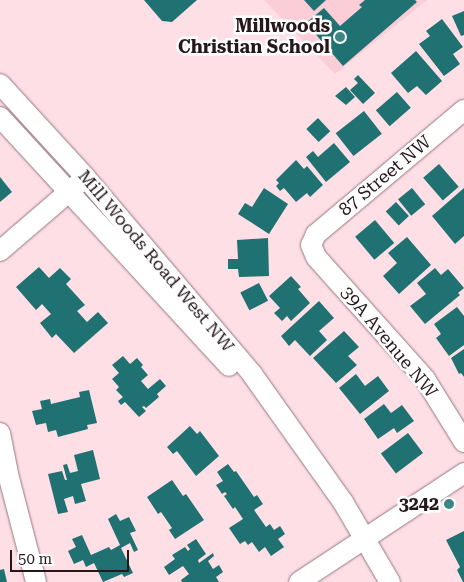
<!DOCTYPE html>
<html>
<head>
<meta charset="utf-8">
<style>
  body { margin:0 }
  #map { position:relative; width:464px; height:582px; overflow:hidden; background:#fddfe5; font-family:"Roboto Serif",serif }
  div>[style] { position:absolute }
  .built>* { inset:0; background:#fbcdd7 }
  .building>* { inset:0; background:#207172; transform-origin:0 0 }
  .roads { filter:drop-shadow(0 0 1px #98767e) drop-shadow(0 0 1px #98767e) }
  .minor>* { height:20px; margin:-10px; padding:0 10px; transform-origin:10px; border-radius:10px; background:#fff }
  .dots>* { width:14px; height:14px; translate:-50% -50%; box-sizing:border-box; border:2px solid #fff; border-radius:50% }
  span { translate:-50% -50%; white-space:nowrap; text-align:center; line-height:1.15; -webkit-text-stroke:5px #fff; paint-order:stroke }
  .poi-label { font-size:18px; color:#25171b; font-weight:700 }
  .right { translate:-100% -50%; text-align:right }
  .street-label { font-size:18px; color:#25171b }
  .scale { position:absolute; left:10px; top:550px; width:119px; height:22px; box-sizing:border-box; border:2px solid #25171b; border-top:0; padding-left:6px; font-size:15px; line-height:18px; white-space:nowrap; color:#25171b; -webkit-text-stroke:4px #fff; paint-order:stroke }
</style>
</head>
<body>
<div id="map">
  <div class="built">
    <div style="clip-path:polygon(264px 0,427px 0,335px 74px)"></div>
  </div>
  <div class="building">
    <div style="clip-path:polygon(144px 0,197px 0,172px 22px,162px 21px)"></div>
    <div style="clip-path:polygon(304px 0,326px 0,314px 11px)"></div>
    <div style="clip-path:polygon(365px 0,415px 0,417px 2px,343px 66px,306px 23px,324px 8px,340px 26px,362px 7px,359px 5px)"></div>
    <div style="clip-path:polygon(464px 11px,464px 35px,461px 36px,452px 16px)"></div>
    <div style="clip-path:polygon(442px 19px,463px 47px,453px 54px,460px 64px,444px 76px,419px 44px,430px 36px,426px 31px)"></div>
    <div style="clip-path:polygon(416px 51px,442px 81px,426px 95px,417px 86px,408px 93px,391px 73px)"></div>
    <div style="clip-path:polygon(358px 75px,375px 93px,363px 104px,350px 90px,358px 83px,354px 79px)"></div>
    <div style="clip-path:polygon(346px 87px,355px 97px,346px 105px,335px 96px)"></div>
    <div style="left:397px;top:92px;width:21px;height:28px;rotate:49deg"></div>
    <div style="left:364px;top:111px;width:29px;height:36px;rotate:52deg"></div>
    <div style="left:318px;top:118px;width:18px;height:16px;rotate:47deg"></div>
    <div style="clip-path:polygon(334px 143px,350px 162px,326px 182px,306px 157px,313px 151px,318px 157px)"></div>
    <div style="clip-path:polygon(296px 160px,304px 169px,307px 166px,323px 185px,310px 197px,307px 193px,296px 202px,284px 188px,280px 191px,276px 186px,279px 183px,276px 180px)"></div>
    <div style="left:439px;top:164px;width:30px;height:21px;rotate:49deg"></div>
    <div style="clip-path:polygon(0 177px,12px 192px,0 202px)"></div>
    <div style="clip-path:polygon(264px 188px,288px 204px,269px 234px,238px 214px,245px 203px,252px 207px)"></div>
    <div style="left:412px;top:188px;width:21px;height:18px;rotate:51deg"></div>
    <div style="clip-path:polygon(464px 188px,464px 236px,455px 244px,432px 216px)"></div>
    <div style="left:396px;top:202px;width:19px;height:14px;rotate:47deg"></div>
    <div style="left:375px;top:220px;width:30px;height:26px;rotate:50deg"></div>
    <div style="clip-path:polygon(407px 237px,431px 265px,399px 294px,383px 276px,397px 263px,388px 253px)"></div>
    <div style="clip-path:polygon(268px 238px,269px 276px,239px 277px,238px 269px,228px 269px,228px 259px,238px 259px,237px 240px)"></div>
    <div style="clip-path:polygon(39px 267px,49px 278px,60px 268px,71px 279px,66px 284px,85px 305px,77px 311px,87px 322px,98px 312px,108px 323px,74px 353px,56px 334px,52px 338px,40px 323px,51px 314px,42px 304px,36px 310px,16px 287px)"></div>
    <div style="clip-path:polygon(435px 268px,441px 275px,448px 269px,464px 288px,458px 293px,460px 295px,425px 324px,410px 306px,426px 294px,417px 283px)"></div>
    <div style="clip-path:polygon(291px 276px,301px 287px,298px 289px,310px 303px,291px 321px,287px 316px,282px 321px,274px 313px,280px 308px,269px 296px)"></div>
    <div style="left:259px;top:283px;width:20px;height:21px;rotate:63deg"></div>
    <div style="clip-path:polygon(319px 301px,334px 318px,319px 331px,327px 340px,310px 356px,295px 340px,289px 346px,281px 336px)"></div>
    <div style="clip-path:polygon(457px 307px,464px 316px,464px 345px,449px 356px,436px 338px,441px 334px,434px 324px)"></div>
    <div style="clip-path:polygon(344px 331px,359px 347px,348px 356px,357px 365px,336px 383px,313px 358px)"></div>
    <div style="clip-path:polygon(464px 349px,464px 377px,461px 373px,459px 374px,451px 358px)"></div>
    <div style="clip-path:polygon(123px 356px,130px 364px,137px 358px,143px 365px,141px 367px,148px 375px,141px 381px,148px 389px,160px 379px,166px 386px,157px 394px,159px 397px,146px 408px,144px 406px,142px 407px,146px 411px,139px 417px,125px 402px,121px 405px,118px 401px,123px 397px,116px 390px,119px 387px,112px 379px,119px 373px,112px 365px)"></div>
    <div style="clip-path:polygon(356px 374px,365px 386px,378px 376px,389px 391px,360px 414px,339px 388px)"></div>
    <div style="clip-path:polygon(89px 390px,97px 423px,87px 425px,88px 429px,58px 437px,56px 430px,48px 432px,46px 423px,36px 425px,32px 411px,42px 409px,40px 401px,50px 399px,51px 404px,80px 397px,79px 392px)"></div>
    <div style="clip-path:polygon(384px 404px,391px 413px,402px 405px,414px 421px,397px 433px,394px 428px,378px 439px,364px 419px)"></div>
    <div style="clip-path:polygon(190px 426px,197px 434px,200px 431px,219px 456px,196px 476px,177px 451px,173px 454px,167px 447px)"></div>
    <div style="left:408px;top:433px;width:25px;height:34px;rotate:53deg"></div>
    <div style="clip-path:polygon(93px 450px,100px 479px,81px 484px,86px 501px,75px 504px,73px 496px,64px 499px,68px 512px,58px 514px,48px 474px,62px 471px,65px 480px,67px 480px,63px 465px,67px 464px,70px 473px,78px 471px,74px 455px)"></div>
    <div style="clip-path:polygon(228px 464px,234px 472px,236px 471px,254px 497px,257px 495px,263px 504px,254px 510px,266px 527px,270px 524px,274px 530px,280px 526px,285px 534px,278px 539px,284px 547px,271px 556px,265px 547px,259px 552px,252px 542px,248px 545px,245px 541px,240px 544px,229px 528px,243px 519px,235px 507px,233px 509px,224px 496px,227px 494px,225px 492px,222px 494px,216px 485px,223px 481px,217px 472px)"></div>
    <div style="clip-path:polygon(172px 480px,183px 496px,186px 494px,204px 520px,175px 539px,169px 530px,172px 528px,161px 512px,158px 514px,147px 497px)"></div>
    <div style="clip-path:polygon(116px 514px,120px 521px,129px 517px,136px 531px,130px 533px,138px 550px,134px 552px,130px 543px,121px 548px,133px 573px,124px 577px,122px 574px,103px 582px,94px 563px,86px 567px,83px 560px,74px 564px,68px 551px,76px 547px,72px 539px,82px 535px,91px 555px,109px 547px,111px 550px,120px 545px,108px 519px)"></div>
    <div style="clip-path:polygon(464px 531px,464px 582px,463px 582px,457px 570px,460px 567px,446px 540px)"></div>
    <div style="clip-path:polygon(196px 539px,206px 554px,198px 560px,199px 563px,213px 553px,214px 556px,208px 561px,213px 569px,219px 565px,223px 572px,216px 577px,219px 582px,182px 582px,181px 580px,189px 574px,183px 566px,169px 575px,164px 567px,175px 559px,172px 555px,185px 547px,188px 551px,190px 549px,187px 545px)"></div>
    <div style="clip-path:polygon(4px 569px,7px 582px,0 582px,0 570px)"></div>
  </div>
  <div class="roads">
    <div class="minor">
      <div style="left:0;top:84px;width:127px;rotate:47.5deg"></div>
      <div style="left:86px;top:178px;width:257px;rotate:49.7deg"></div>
      <div style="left:252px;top:374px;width:157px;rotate:54.6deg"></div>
      <div style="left:343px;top:502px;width:93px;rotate:59.6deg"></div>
      <div style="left:464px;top:110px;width:193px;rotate:140deg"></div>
      <div style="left:316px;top:234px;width:12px;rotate:114deg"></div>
      <div style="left:311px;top:245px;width:13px;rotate:67deg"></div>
      <div style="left:316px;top:257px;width:164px;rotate:48.2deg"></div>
      <div style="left:425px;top:379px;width:74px;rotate:58.2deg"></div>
      <div style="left:0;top:117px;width:338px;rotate:47.4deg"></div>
      <div style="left:0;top:251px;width:103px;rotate:-40.7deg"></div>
      <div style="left:0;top:433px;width:46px;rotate:78.7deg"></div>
      <div style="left:9px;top:478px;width:107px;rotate:75.4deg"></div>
      <div style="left:299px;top:582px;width:198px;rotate:-33.4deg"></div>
    </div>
  </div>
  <div class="dots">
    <div style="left:340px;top:37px;background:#3d8686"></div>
    <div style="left:449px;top:504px;background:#3d8686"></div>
  </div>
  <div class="poi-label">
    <span class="right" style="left:330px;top:37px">Millwoods<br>Christian School</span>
    <span class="right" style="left:439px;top:504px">3242</span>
  </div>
  <div class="street-label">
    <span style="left:385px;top:176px;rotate:-40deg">87 Street NW</span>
    <span style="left:156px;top:261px;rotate:50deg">Mill Woods Road West NW</span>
    <span style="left:389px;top:342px;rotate:50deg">39A Avenue NW</span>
  </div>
  <div class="scale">50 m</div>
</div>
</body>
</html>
